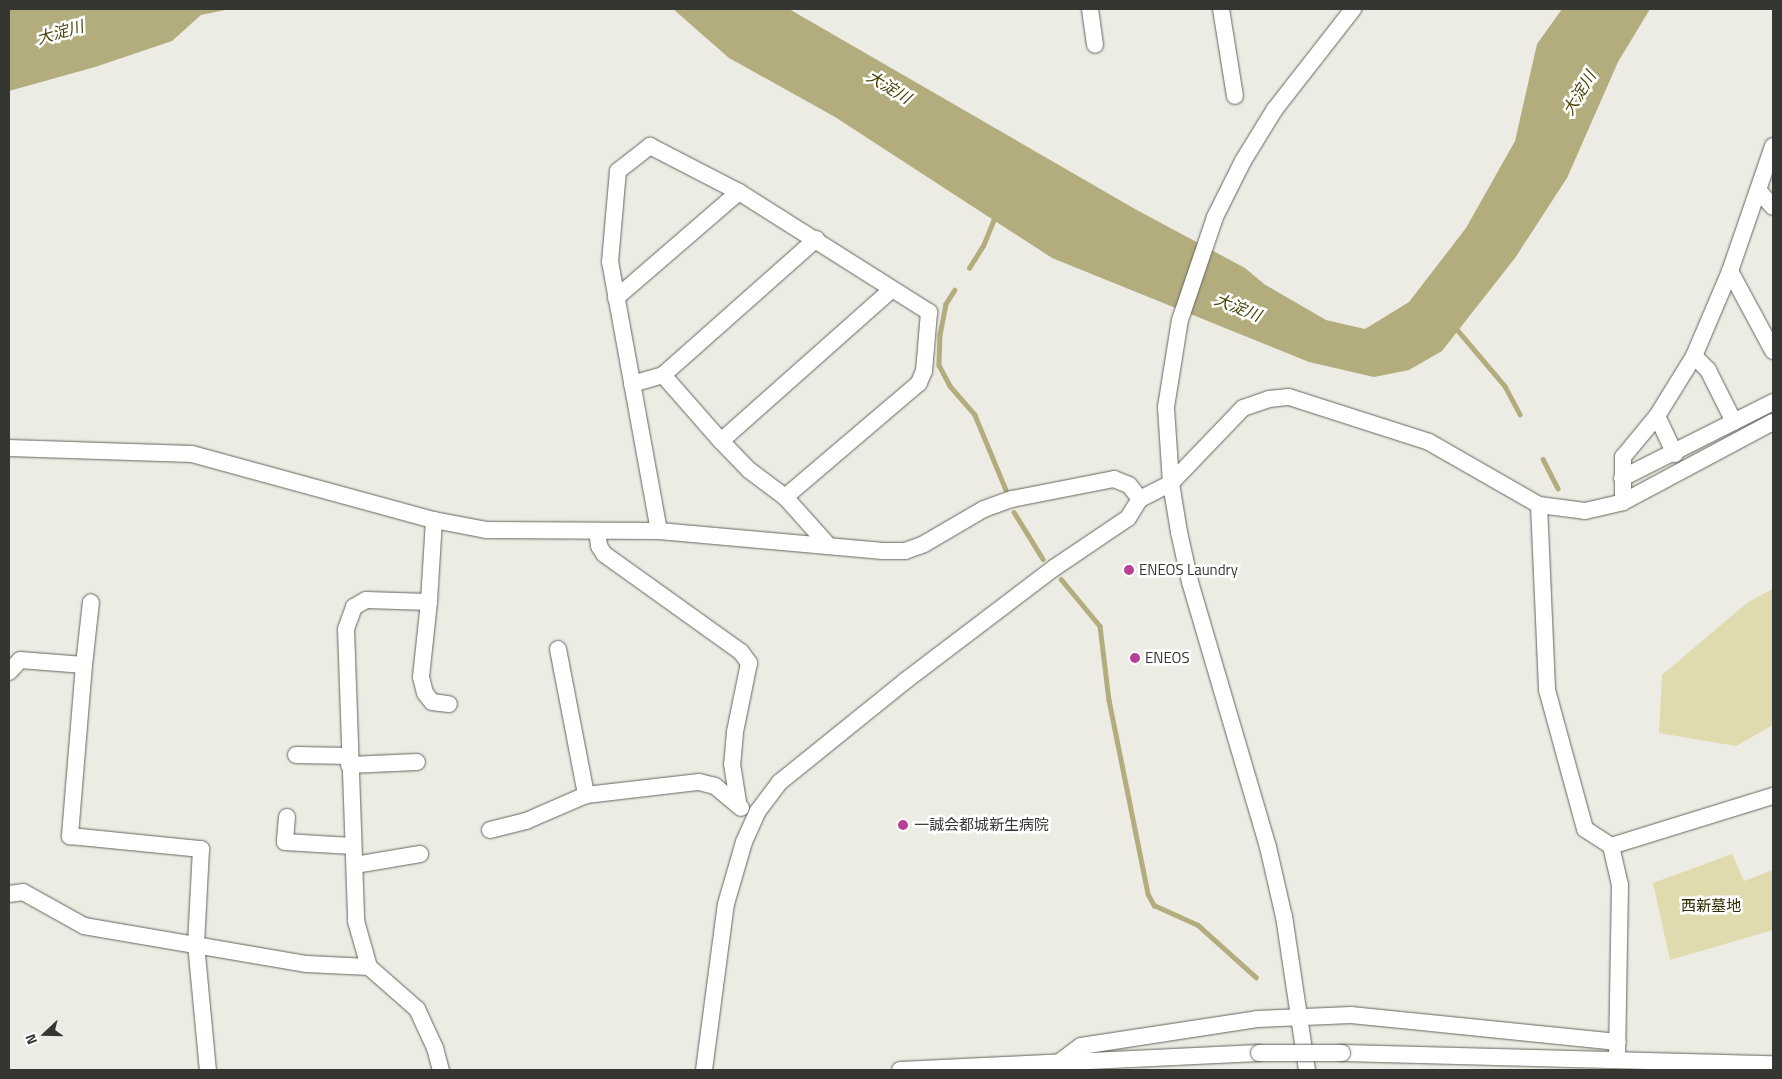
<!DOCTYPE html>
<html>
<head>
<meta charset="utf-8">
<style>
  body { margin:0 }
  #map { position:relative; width:1782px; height:1079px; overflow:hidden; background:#ecece4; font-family:"Titillium Web","Noto Sans JP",sans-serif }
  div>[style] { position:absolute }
  .green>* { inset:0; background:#e0dbae }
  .water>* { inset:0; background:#b3ad7e }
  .stream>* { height:4.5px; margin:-2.25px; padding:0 2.25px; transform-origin:2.25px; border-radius:2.25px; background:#b3ad7e }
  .roads { filter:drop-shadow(0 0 1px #65655e) drop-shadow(0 0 1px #65655e) }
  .minor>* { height:16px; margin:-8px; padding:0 8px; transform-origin:8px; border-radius:8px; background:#fff }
  .bridges { filter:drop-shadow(0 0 1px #65655e) drop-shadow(0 0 1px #65655e) }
  .minor-bridge>* { height:16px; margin:-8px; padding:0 8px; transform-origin:8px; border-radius:8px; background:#fff }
  .dots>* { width:14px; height:14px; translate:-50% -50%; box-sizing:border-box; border:2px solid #fff; border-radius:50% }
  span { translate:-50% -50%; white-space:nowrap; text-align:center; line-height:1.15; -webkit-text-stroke:5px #fff; paint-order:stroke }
  .poi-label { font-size:15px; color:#353532 }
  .left { translate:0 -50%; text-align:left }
  .park-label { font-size:15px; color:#302b03 }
  .water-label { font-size:16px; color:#484104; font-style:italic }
  .frame { position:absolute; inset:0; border:10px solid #353532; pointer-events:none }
  .north { position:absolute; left:20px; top:1009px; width:50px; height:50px; -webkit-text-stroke:4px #fff; paint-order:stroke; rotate:249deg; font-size:14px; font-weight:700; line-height:20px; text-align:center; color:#353532 }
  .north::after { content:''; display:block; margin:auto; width:18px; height:22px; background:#353532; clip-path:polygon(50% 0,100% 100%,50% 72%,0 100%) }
</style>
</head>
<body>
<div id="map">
  <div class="green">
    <div style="clip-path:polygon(1773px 589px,1773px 725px,1736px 746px,1659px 733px,1662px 675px,1748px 602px)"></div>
    <div style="clip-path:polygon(1732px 854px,1744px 881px,1773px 870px,1773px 930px,1670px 960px,1653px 883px)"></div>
  </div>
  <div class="water">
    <div style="clip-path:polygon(9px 9px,230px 9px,201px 15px,172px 41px,95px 67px,9px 91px)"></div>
    <div style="clip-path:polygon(673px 9px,789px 9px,1135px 209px,1245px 268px,1264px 284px,1326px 320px,1365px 329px,1409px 302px,1466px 228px,1515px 141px,1537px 44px,1562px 9px,1650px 9px,1618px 62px,1567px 178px,1515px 258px,1442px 351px,1409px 370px,1374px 377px,1309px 362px,1052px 258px,835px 117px,729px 58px)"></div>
  </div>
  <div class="stream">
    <div style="left:969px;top:268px;width:26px;rotate:-58deg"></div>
    <div style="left:983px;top:246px;width:32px;rotate:-68deg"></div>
    <div style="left:955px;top:290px;width:17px;rotate:123deg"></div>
    <div style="left:946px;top:304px;width:31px;rotate:101deg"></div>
    <div style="left:940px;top:334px;width:31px;rotate:92deg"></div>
    <div style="left:939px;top:365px;width:24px;rotate:62deg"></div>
    <div style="left:950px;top:386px;width:38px;rotate:49deg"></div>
    <div style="left:975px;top:415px;width:81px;rotate:67.5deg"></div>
    <div style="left:1455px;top:327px;width:77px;rotate:49.7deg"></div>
    <div style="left:1505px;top:386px;width:32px;rotate:62deg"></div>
    <div style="left:1543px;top:459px;width:33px;rotate:63deg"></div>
    <div style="left:1014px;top:512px;width:55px;rotate:58.3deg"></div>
    <div style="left:1061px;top:579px;width:61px;rotate:50.3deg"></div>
    <div style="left:1100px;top:626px;width:75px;rotate:83.1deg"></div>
    <div style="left:1109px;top:700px;width:198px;rotate:78.6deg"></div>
    <div style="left:1148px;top:894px;width:13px;rotate:61deg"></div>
    <div style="left:1154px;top:905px;width:48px;rotate:24.4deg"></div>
    <div style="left:1198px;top:925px;width:78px;rotate:41.9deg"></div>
  </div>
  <div class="roads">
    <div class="minor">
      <div style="left:1090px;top:9px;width:36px;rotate:82deg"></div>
      <div style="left:1221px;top:9px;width:88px;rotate:80.9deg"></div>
      <div style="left:1759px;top:191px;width:21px;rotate:49deg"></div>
      <div style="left:1730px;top:271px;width:91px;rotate:61.7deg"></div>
      <div style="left:616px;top:298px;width:162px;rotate:-40.8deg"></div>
      <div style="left:1694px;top:356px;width:20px;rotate:45deg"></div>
      <div style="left:1708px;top:370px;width:58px;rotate:63.4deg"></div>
      <div style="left:663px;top:375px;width:88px;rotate:48.7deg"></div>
      <div style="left:721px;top:441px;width:40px;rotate:46deg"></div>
      <div style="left:749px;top:470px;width:45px;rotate:36.9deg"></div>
      <div style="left:785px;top:497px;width:63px;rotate:48.2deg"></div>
      <div style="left:632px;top:384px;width:32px;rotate:-16deg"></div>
      <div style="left:663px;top:375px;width:205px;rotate:-41.6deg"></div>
      <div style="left:1657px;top:416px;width:42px;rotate:64.7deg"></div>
      <div style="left:721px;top:441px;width:229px;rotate:-41.6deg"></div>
      <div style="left:9px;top:448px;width:183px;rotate:1.9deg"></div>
      <div style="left:192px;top:454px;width:251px;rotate:15.3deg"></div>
      <div style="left:434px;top:520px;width:54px;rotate:10.7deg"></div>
      <div style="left:487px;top:530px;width:172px;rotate:0.3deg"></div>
      <div style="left:659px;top:531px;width:225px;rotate:5.1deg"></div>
      <div style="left:883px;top:551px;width:22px"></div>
      <div style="left:905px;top:551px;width:20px;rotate:-20deg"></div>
      <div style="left:924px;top:544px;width:69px;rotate:-30.3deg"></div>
      <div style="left:984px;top:509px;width:30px;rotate:-20deg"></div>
      <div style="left:1012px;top:499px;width:104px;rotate:-11.1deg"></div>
      <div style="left:1114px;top:479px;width:16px;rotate:22deg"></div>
      <div style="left:1129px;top:485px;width:18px;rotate:52deg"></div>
      <div style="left:1622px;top:478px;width:169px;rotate:-26.7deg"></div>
      <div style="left:1623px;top:502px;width:45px;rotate:-90deg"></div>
      <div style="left:1623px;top:457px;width:53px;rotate:-50.3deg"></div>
      <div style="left:1657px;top:416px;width:70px;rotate:-58.3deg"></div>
      <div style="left:1694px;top:356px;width:92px;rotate:-67deg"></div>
      <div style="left:1730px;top:271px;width:132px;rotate:-71deg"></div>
      <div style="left:1539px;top:505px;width:185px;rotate:87.5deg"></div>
      <div style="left:1547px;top:690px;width:144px;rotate:74.7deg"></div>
      <div style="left:1585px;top:829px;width:31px;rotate:33deg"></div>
      <div style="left:1611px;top:846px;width:40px;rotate:77deg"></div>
      <div style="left:1620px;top:885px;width:173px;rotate:91deg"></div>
      <div style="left:434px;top:520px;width:82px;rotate:93.5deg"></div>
      <div style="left:429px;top:602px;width:63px;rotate:-178.2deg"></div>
      <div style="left:366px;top:600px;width:14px;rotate:150deg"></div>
      <div style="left:354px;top:607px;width:23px;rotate:110deg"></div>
      <div style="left:346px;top:629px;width:292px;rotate:88deg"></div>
      <div style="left:356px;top:921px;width:48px;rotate:74.2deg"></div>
      <div style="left:369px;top:967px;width:64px;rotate:41.2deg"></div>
      <div style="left:417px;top:1009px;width:43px;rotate:65.2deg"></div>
      <div style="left:435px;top:1048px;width:23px;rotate:75deg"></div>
      <div style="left:597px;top:531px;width:15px;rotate:82deg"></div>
      <div style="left:599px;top:546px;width:9px;rotate:58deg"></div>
      <div style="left:604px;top:554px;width:168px;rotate:35.6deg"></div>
      <div style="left:741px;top:652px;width:14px;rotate:54deg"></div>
      <div style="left:749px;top:663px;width:70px;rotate:101.5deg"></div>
      <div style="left:735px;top:732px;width:32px;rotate:95deg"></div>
      <div style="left:732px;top:764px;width:39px;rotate:81deg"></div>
      <div style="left:659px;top:531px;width:273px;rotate:-100.3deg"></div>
      <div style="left:610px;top:262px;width:91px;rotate:-85deg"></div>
      <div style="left:618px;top:171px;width:41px;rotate:-38deg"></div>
      <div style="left:650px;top:146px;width:100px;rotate:27.3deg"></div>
      <div style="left:739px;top:192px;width:225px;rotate:32.3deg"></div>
      <div style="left:929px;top:312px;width:59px;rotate:94.8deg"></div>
      <div style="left:924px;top:371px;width:13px;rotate:113deg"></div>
      <div style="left:919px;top:383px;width:176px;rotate:139.6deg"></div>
      <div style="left:429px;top:602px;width:75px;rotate:96.1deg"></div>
      <div style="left:421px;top:677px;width:16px;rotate:76deg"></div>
      <div style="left:425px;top:693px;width:11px;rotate:52deg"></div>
      <div style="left:432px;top:702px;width:17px;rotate:7deg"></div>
      <div style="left:558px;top:649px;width:149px;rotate:79.1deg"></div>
      <div style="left:84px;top:665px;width:63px;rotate:-83.7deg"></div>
      <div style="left:9px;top:672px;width:16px;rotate:-47deg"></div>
      <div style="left:20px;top:660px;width:64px;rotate:4.5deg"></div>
      <div style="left:84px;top:665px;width:172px;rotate:94.7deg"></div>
      <div style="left:70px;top:836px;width:132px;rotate:5.7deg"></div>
      <div style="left:201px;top:849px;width:95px;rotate:93deg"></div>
      <div style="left:196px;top:944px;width:127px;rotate:84.6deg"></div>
      <div style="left:296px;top:755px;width:53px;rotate:1.1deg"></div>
      <div style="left:349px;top:765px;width:68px;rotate:-2.5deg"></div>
      <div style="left:287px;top:817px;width:25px;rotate:95deg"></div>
      <div style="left:285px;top:842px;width:67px;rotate:3.4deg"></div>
      <div style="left:490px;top:830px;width:37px;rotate:-14deg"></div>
      <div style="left:526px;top:821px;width:65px;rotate:-23.4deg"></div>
      <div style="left:586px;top:795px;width:114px;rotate:-6.6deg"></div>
      <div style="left:699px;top:782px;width:16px;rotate:14deg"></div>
      <div style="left:715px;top:786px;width:34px;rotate:40deg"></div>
      <div style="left:1611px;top:846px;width:170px;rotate:-17.2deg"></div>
      <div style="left:355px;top:865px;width:66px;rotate:-9.6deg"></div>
      <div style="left:9px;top:894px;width:14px;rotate:-8deg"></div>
      <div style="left:23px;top:892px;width:70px;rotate:29.1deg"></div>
      <div style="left:84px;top:926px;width:226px;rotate:9.7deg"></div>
      <div style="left:307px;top:964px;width:62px;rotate:2.8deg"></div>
      <div style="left:1342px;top:1053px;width:431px;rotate:1.5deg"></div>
      <div style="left:1061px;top:1061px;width:25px;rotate:-37deg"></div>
      <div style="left:1081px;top:1046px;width:178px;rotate:-8.7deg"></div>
      <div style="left:1257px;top:1019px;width:94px;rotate:-2.4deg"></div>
      <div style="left:1351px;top:1015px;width:268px;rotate:5.8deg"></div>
      <div style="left:704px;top:1070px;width:167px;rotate:-82.5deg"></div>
      <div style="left:726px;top:904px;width:65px;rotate:-73.8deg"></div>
      <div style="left:744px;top:842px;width:34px;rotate:-66deg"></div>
      <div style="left:758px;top:811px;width:36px;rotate:-53deg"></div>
      <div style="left:780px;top:782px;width:161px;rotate:-38.9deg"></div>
      <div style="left:905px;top:681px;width:187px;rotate:-37.2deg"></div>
      <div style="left:1054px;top:568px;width:89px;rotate:-34deg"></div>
      <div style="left:1128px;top:518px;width:22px;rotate:-58deg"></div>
      <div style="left:1140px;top:499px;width:35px;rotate:-27deg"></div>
      <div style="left:1171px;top:483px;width:104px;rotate:-46.2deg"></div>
      <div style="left:1243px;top:408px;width:28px;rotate:-19deg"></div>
      <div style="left:1269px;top:399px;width:20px;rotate:-6deg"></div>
      <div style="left:1289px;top:397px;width:147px;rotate:17.8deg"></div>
      <div style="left:1429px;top:442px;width:127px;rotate:29.8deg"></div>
      <div style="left:1539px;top:505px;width:46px;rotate:7.4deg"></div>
      <div style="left:1585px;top:511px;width:39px;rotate:-13deg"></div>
      <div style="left:1623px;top:502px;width:170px;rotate:-28.1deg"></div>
      <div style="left:900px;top:1070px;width:359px;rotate:-2.7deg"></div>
      <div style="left:1307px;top:1070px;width:155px;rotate:-98.5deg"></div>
      <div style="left:1284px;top:917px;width:72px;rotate:-102.9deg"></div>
      <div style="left:1268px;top:847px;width:276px;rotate:-106.4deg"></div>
      <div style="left:1190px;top:582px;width:51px;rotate:-102.4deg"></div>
      <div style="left:1179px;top:532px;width:50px;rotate:-99.3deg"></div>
      <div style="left:1171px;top:483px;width:76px;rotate:-93.8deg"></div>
      <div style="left:1166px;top:407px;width:88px;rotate:-80.9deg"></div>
      <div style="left:1180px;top:320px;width:109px;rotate:-71.2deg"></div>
      <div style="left:1215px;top:217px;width:63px;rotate:-63.4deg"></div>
      <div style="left:1243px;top:161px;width:61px;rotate:-58.4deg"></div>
      <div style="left:1275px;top:109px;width:127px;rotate:-52deg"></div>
    </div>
  </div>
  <div class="bridges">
    <div class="minor-bridge">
      <div style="left:1259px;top:1053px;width:83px"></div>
    </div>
  </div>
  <div class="dots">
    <div style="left:1129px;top:570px;background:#b84096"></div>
    <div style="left:1135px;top:658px;background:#b84096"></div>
    <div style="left:903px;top:825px;background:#b84096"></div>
  </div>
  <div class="poi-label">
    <span class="left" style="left:1139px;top:570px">ENEOS Laundry</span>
    <span class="left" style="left:1145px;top:658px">ENEOS</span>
    <span class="left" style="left:914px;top:825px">一誠会都城新生病院</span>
  </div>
  <div class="park-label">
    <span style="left:1711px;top:906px">西新墓地</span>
  </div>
  <div class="water-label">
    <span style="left:60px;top:32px;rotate:-16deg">大淀川</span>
    <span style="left:889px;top:87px;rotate:31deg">大淀川</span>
    <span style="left:1579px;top:93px;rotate:-59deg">大淀川</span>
    <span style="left:1238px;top:307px;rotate:22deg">大淀川</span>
  </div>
  <div class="frame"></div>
  <div class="north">N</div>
</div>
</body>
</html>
